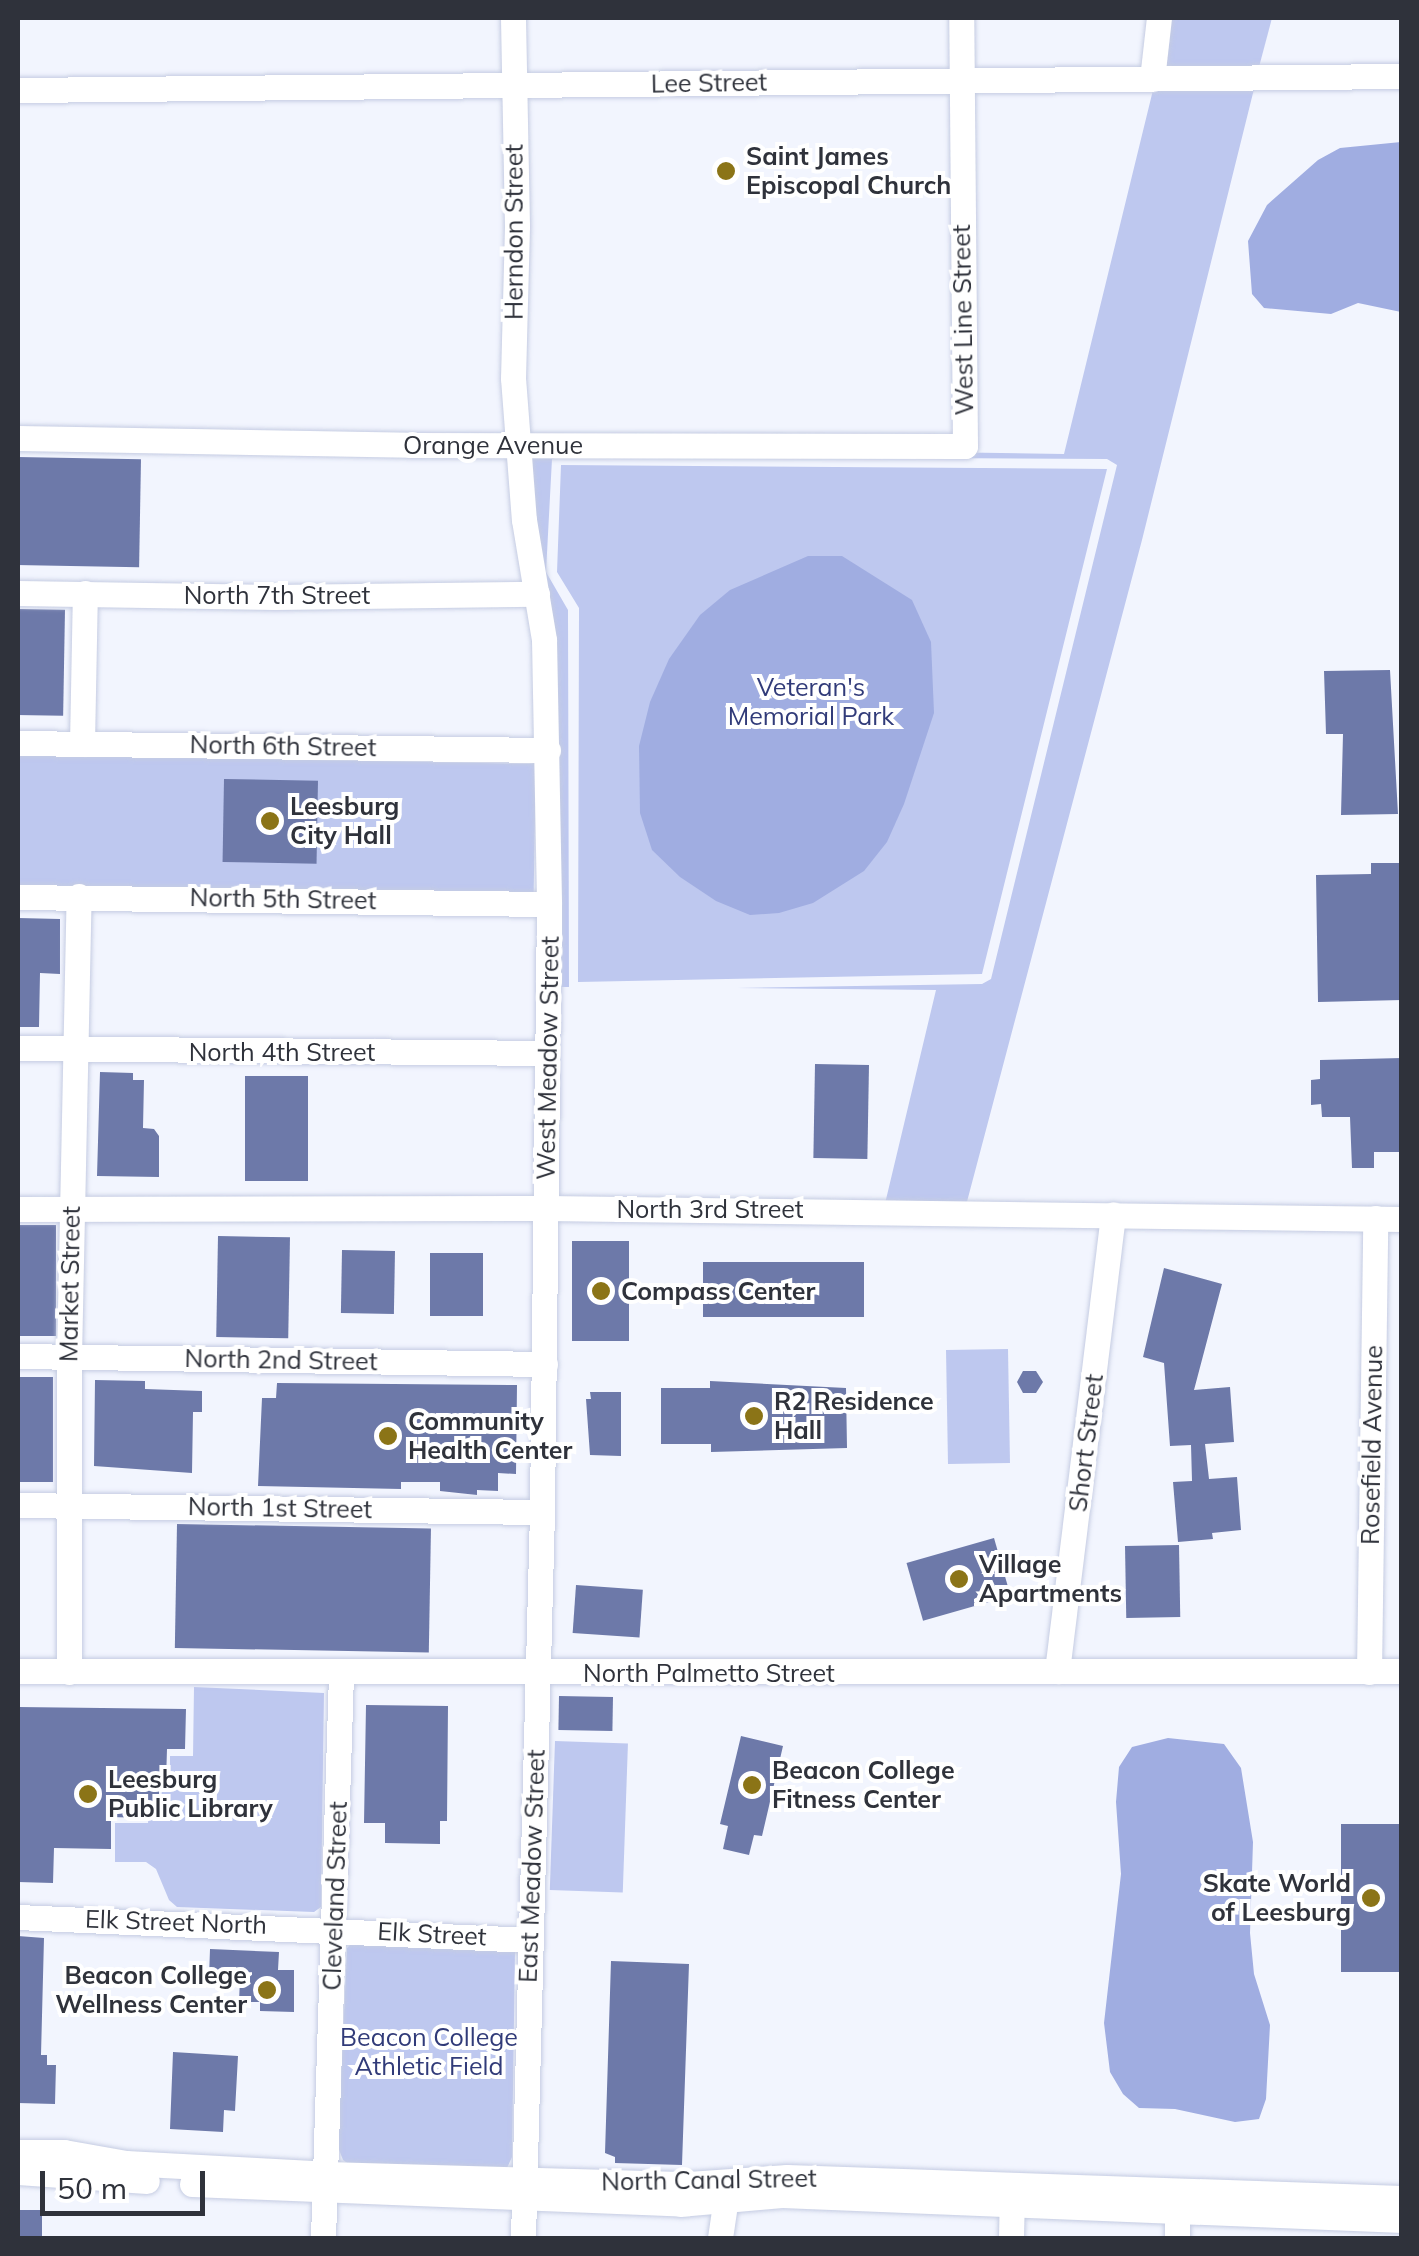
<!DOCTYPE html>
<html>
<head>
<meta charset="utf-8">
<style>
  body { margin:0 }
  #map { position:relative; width:1419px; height:2256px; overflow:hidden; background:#f2f5fe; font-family:Mulish,sans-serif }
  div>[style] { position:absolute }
  .green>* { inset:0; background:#bec8ef; transform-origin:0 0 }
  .water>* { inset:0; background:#a0ade1 }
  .building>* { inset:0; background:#6d79a9; transform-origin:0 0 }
  .roads { filter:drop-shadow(0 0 2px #c5cce2) drop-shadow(0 0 2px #c5cce2) }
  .minor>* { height:25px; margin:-12.5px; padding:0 12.5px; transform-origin:12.5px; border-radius:12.5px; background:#fff }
  .dots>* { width:28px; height:28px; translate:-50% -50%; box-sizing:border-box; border:5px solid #fff; border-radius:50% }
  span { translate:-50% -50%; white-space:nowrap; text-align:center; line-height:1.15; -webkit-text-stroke:8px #fff; paint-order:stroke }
  .street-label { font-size:25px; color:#2f323b }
  .poi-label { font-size:25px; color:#2f323b; font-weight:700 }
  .left { translate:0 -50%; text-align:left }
  .right { translate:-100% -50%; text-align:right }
  .park-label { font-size:25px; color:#313b79 }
  .frame { position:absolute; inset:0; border:20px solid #2f323b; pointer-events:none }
  .scale { position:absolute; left:40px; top:2171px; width:165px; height:45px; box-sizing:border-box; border:5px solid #2f323b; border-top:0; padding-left:12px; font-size:30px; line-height:35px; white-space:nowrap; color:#2f323b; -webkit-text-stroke:8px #fff; paint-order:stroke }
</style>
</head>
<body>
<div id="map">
  <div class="green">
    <div style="clip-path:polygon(1170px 18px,1272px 18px,1259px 67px,1158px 67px)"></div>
    <div style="clip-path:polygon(1254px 89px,1142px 540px,964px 1213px,883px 1212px,936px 990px,737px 988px,982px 984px,991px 979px,1117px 465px,1107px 459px,561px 456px,552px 459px,546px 572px,568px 610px,569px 987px,549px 987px,522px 446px,1064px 454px,1153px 90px)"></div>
    <div style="clip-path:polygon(561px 465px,1107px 469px,982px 974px,578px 982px,579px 608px,557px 572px)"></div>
    <div style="left:18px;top:755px;width:518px;height:132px;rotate:1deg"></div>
    <div style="left:1008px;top:1349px;width:114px;height:62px;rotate:89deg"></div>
    <div style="clip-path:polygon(194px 1687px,324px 1693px,321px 1907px,314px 1912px,177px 1907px,169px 1900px,156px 1869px,146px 1862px,115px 1862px,115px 1823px,148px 1823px,149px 1809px,161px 1809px,162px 1786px,170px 1786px,170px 1756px,193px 1756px)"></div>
    <div style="left:555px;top:1741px;width:73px;height:149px;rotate:2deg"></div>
    <div style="clip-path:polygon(354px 1941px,515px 1951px,512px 2157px,507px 2168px,352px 2166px,343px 2160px,338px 2147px,347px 1948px)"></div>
  </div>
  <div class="water">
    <div style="clip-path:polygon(1401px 142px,1401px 312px,1358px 303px,1331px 314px,1264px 308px,1252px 294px,1248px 241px,1267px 205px,1318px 160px,1340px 148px)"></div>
    <div style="clip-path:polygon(808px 556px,842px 556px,912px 600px,931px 642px,934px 713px,904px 804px,887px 842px,864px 871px,813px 903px,779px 913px,750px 915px,716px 901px,680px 877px,652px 850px,640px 813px,639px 746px,650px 702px,669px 659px,700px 615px,730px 590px)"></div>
    <div style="clip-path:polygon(1168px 1738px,1224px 1744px,1241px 1768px,1253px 1842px,1250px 1933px,1254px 1974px,1270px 2025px,1266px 2099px,1259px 2119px,1235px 2122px,1175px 2109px,1139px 2108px,1123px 2094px,1110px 2072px,1104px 2023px,1121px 1874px,1116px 1802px,1119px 1767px,1132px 1747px)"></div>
  </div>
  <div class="building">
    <div style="left:18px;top:457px;width:123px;height:108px;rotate:1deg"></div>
    <div style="left:18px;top:609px;width:47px;height:106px;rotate:1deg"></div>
    <div style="clip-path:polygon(1390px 670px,1398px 814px,1341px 815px,1343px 734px,1326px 734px,1324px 671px)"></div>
    <div style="left:224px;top:779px;width:94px;height:83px;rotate:1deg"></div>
    <div style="clip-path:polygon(1371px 863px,1402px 863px,1402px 1000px,1318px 1002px,1316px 875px,1371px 874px)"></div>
    <div style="clip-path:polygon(18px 918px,60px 919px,60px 974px,40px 973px,39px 1027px,18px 1027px)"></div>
    <div style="clip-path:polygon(1402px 1058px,1400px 1152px,1374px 1152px,1374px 1168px,1352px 1168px,1350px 1117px,1322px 1117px,1321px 1104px,1311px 1105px,1311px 1080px,1320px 1079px,1320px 1060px)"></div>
    <div style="left:815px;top:1064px;width:54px;height:94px;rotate:1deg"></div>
    <div style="clip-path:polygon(100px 1072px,133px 1073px,133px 1080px,144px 1080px,143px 1128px,154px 1129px,159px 1136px,159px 1177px,97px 1176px)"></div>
    <div style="left:245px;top:1076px;width:63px;height:105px"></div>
    <div style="left:18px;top:1225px;width:38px;height:111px"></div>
    <div style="left:218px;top:1236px;width:72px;height:101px;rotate:1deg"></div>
    <div style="left:572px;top:1241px;width:57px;height:100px"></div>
    <div style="left:342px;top:1250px;width:53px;height:63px;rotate:1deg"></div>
    <div style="left:430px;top:1253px;width:53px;height:63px"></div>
    <div style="left:703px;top:1262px;width:161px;height:55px"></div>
    <div style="clip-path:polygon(1164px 1268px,1222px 1284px,1194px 1390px,1230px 1387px,1234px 1442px,1205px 1444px,1209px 1479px,1237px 1477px,1241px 1530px,1212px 1533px,1213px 1539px,1178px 1542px,1173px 1482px,1192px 1481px,1191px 1445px,1170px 1446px,1164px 1363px,1143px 1357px)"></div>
    <div style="clip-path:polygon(1023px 1371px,1036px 1371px,1043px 1382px,1036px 1393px,1023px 1393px,1017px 1382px)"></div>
    <div style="left:18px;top:1377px;width:35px;height:105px"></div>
    <div style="clip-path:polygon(95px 1380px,145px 1381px,145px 1389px,202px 1391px,202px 1412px,193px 1412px,192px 1473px,94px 1466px)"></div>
    <div style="clip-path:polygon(710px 1381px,846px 1388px,847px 1448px,711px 1452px,711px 1444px,661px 1444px,661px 1388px,710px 1388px)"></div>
    <div style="clip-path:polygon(277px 1383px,517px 1385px,516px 1474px,498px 1473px,498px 1491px,477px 1490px,477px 1495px,440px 1491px,440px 1482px,401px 1482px,401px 1489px,258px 1486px,262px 1398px,276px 1398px)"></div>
    <div style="clip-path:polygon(590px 1392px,621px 1392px,621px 1456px,590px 1455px,586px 1399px,591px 1399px)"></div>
    <div style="left:177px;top:1524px;width:254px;height:124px;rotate:1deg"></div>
    <div style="left:994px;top:1538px;width:60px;height:91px;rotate:74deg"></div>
    <div style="left:1179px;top:1545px;width:72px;height:54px;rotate:89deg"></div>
    <div style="left:576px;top:1585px;width:67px;height:48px;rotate:4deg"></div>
    <div style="left:559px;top:1696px;width:54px;height:34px;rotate:1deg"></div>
    <div style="clip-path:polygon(366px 1705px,448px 1706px,447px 1821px,440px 1821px,440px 1844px,385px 1843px,385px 1823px,364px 1823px)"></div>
    <div style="clip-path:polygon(18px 1707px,186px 1709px,185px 1749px,167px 1749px,166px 1782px,159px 1782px,159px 1807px,145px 1806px,145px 1818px,111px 1817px,111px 1849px,54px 1848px,53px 1883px,18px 1882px)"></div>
    <div style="clip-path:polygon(741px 1736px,783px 1746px,762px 1836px,754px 1835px,749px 1855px,723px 1849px,728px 1826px,720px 1824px)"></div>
    <div style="left:1341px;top:1824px;width:61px;height:148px"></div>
    <div style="clip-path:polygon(18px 1936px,44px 1938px,41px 2055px,47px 2055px,47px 2065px,56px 2065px,55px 2104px,18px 2103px)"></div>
    <div style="clip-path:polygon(210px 1949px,279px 1952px,278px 1970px,294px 1970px,294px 2012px,260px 2011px,260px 2002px,239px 2002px,240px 1978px,209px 1978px)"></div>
    <div style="clip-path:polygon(611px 1961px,689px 1964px,682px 2165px,615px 2163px,615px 2157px,605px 2153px)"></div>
    <div style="clip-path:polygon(173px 2052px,238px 2056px,235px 2111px,224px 2110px,223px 2132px,170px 2129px)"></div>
    <div style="left:18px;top:2210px;width:24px;height:28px"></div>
  </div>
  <div class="roads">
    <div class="minor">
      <div style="left:513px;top:18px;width:208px;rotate:88.9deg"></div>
      <div style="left:517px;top:226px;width:152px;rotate:91.5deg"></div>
      <div style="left:513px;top:378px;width:142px;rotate:85.6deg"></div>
      <div style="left:524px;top:520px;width:122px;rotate:80.5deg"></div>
      <div style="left:544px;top:640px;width:264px;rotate:88.9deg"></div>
      <div style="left:549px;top:904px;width:608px;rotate:90.66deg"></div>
      <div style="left:542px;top:1512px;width:726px;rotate:91.5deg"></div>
      <div style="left:1152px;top:79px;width:61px;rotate:-83.5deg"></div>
      <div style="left:18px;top:90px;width:1384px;rotate:-0.58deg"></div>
      <div style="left:18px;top:438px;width:392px;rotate:1deg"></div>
      <div style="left:410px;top:445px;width:555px;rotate:0.1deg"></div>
      <div style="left:965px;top:446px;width:428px;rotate:-90.5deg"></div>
      <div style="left:18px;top:593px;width:257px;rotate:0.9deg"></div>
      <div style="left:275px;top:597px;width:262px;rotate:-0.7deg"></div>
      <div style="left:18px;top:743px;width:530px;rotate:0.76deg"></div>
      <div style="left:82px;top:744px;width:151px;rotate:-88.9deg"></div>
      <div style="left:18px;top:897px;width:531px;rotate:0.76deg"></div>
      <div style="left:18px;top:1048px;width:529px;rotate:0.54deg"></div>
      <div style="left:18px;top:1209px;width:528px;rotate:-0.11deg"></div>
      <div style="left:546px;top:1208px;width:856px;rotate:0.74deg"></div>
      <div style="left:18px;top:1356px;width:527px;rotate:0.87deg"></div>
      <div style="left:18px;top:1505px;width:524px;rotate:0.77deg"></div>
      <div style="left:18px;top:1671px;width:1384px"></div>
      <div style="left:1057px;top:1671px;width:460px;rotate:-83deg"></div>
      <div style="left:69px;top:1672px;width:315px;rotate:-90deg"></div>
      <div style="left:69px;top:1357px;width:461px;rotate:-88.8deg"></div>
      <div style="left:1369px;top:1672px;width:454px;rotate:-89.2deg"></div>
      <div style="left:18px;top:1917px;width:513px;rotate:2.57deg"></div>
      <div style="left:18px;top:2152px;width:46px"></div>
      <div style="left:64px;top:2152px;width:63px;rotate:10.1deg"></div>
      <div style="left:126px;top:2163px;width:200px;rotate:3.1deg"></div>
      <div style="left:326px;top:2174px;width:363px;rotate:1.6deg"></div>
      <div style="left:689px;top:2184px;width:98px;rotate:-4.1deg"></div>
      <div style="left:787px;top:2177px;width:615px;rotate:1.96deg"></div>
      <div style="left:18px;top:2172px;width:129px;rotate:4deg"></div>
      <div style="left:192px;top:2184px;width:488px;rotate:2.3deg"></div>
      <div style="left:680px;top:2204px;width:102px;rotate:-5deg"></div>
      <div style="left:782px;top:2195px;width:621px;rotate:2.31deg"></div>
      <div style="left:1177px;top:2195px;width:43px;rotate:90deg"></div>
      <div style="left:323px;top:2238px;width:564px;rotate:-88.17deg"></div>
      <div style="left:720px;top:2238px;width:55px;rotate:-81.6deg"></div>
      <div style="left:1011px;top:2238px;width:48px;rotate:-88.8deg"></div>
    </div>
  </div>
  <div class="dots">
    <div style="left:726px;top:171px;background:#8b7417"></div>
    <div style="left:270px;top:821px;background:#8b7417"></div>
    <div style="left:601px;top:1291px;background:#8b7417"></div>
    <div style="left:754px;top:1416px;background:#8b7417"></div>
    <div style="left:388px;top:1436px;background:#8b7417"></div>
    <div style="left:959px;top:1579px;background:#8b7417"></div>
    <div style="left:752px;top:1785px;background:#8b7417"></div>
    <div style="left:88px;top:1794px;background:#8b7417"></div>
    <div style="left:1371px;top:1898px;background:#8b7417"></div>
    <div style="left:267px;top:1990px;background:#8b7417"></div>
  </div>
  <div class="street-label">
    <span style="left:709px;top:83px;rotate:-1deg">Lee Street</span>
    <span style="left:514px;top:232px;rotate:-90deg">Herndon Street</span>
    <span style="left:963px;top:320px;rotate:-91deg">West Line Street</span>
    <span style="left:493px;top:445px">Orange Avenue</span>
    <span style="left:277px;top:595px">North 7th Street</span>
    <span style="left:283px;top:746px;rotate:1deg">North 6th Street</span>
    <span style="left:283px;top:899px;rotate:1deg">North 5th Street</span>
    <span style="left:282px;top:1052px">North 4th Street</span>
    <span style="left:548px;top:1058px;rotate:-89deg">West Meadow Street</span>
    <span style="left:710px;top:1209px">North 3rd Street</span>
    <span style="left:70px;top:1284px;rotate:-89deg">Market Street</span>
    <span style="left:281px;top:1360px;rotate:1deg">North 2nd Street</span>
    <span style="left:1086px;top:1443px;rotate:-83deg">Short Street</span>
    <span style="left:1372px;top:1445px;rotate:-89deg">Rosefield Avenue</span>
    <span style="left:280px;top:1508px;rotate:1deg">North 1st Street</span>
    <span style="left:709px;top:1673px">North Palmetto Street</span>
    <span style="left:532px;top:1866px;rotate:-88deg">East Meadow Street</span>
    <span style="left:335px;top:1896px;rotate:-88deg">Cleveland Street</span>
    <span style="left:176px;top:1922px;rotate:2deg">Elk Street North</span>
    <span style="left:432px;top:1934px;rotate:3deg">Elk Street</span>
    <span style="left:709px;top:2180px;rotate:-1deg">North Canal Street</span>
  </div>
  <div class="poi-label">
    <span class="left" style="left:746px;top:171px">Saint James<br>Episcopal Church</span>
    <span class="left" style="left:290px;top:821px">Leesburg<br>City Hall</span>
    <span class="left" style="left:621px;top:1291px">Compass Center</span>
    <span class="left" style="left:774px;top:1416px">R2 Residence<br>Hall</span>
    <span class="left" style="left:408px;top:1436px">Community<br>Health Center</span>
    <span class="left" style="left:979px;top:1579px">Village<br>Apartments</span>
    <span class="left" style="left:772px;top:1785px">Beacon College<br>Fitness Center</span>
    <span class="left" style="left:108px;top:1794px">Leesburg<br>Public Library</span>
    <span class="right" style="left:1351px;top:1898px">Skate World<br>of Leesburg</span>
    <span class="right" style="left:247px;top:1990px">Beacon College<br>Wellness Center</span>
  </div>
  <div class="park-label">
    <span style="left:811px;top:702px">Veteran's<br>Memorial Park</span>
    <span style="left:429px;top:2052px">Beacon College<br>Athletic Field</span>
  </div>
  <div class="frame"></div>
  <div class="scale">50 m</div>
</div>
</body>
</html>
